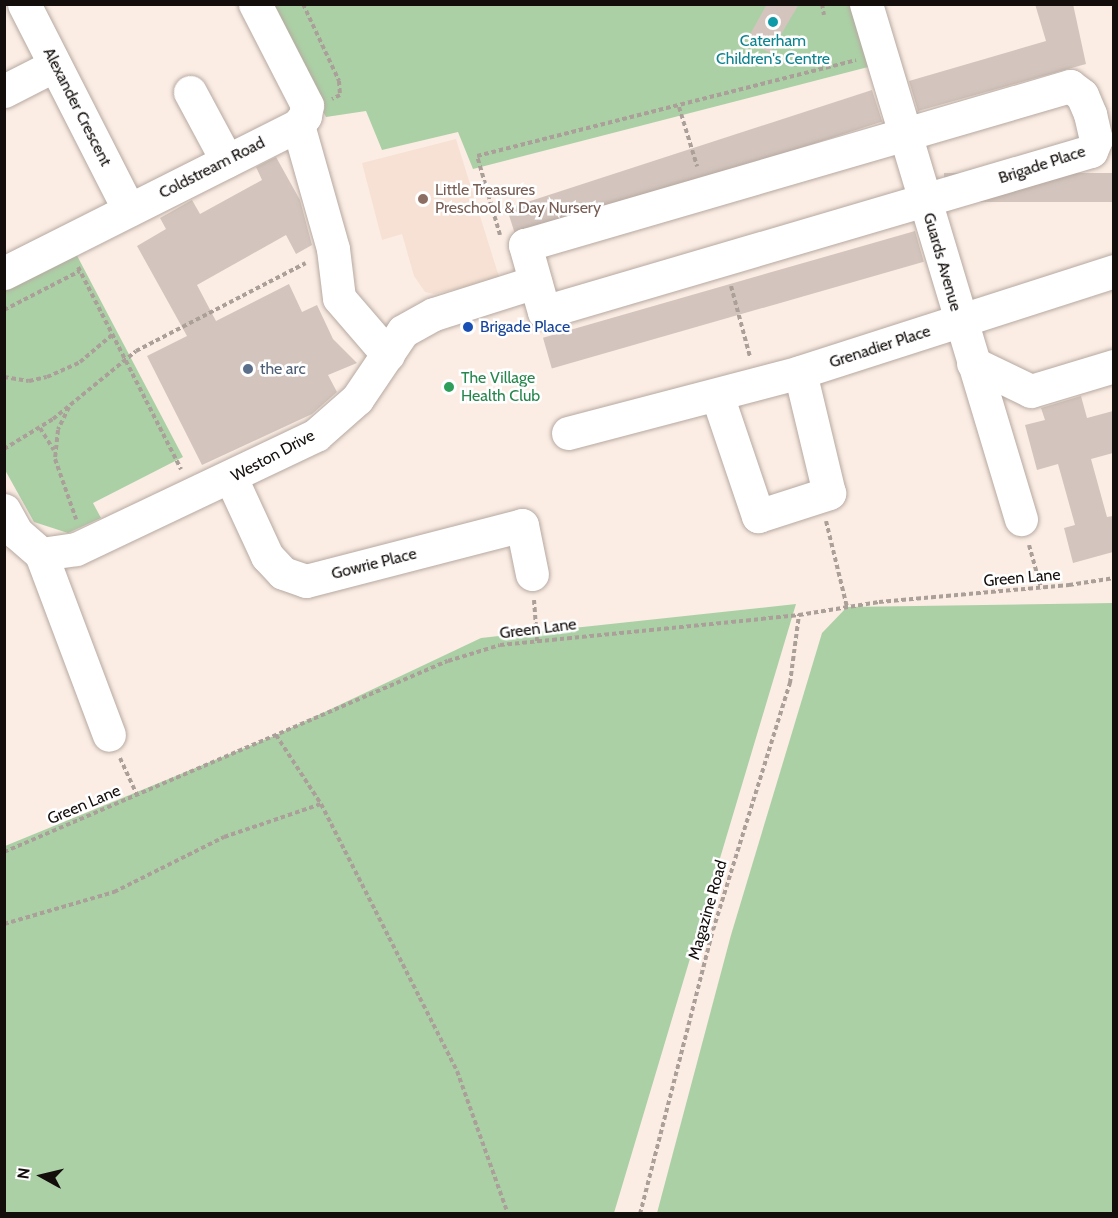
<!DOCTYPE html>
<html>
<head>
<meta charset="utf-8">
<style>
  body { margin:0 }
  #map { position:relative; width:1118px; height:1218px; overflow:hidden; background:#fbede4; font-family:Cabin,sans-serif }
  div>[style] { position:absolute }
  .built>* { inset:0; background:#f7e1d4 }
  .green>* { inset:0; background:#acd0a6 }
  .building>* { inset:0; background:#d3c5bd; transform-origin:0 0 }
  .path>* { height:4px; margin-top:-2px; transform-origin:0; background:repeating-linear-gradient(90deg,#aa9f99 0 4.5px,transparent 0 7.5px) }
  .roads { filter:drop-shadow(0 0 2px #b6a9a1) drop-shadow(0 0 2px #b6a9a1) }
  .minor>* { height:33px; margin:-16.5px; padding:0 16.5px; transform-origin:16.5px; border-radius:16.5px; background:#fff }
  .dots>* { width:16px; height:16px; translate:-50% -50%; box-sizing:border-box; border:3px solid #fff; border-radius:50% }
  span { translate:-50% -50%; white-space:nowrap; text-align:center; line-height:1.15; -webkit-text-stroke:5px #fff; paint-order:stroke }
  .culture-label { font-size:16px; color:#0d838f }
  .street-label { font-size:16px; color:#130e0c }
  .education-label { font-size:16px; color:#785e54 }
  .left { translate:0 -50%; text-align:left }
  .transit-label { font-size:16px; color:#164399 }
  .service-label { font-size:16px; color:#4e5e75 }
  .leisure-label { font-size:16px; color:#27864d }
  .frame { position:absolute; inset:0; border:6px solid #130e0c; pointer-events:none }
  .north { position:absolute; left:12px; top:1146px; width:60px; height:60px; -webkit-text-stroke:4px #fff; paint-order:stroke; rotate:278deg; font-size:16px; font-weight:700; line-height:24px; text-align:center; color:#130e0c }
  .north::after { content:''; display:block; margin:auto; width:21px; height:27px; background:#130e0c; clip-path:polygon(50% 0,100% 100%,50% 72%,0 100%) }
</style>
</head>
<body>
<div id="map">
  <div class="built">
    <div style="clip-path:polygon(456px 139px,500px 280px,434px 294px,425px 292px,414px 276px,402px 234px,382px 240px,362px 163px)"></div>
  </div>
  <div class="green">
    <div style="clip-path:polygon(267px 5px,854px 5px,872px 66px,473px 169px,458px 132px,382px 150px,366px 111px,326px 117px)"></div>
    <div style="clip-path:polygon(73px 248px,183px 457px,93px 503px,101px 518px,68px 533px,34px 522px,5px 470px,4px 283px)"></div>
    <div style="clip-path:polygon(1113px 603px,1113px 1213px,657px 1213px,731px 935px,822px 633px,847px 607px)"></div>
    <div style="clip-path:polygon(796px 604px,614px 1213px,5px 1213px,5px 846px,276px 735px,481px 638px)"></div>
  </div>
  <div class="building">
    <div style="clip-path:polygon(767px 4px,799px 4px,770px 53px,747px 40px)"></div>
    <div style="clip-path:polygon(1035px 4px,1073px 4px,1086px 64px,918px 111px,909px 81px,1046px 41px)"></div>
    <div style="left:872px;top:90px;width:33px;height:384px;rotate:72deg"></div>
    <div style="clip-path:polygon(276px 157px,300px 200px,312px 245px,296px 254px,286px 235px,197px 285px,216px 321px,289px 284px,302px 312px,317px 305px,333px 339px,357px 363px,328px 375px,337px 392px,312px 414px,202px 465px,147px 356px,187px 336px,137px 246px,166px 229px,160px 218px,192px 200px,200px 214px,262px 180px,256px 167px)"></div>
    <div style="left:1113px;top:173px;width:29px;height:169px;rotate:90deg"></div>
    <div style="left:915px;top:231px;width:32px;height:387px;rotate:74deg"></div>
    <div style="clip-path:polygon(1081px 396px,1087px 418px,1113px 411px,1113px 453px,1091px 459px,1107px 517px,1113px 516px,1113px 552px,1073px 563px,1064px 528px,1075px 525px,1058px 464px,1037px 470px,1025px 425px,1045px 420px,1041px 408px)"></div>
  </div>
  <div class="path">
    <div style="left:303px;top:4px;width:85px;rotate:64.9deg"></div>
    <div style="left:339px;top:81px;width:14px;rotate:86deg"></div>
    <div style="left:340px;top:95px;width:9px;rotate:153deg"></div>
    <div style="left:822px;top:4px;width:11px;rotate:80deg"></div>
    <div style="left:679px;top:107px;width:62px;rotate:73deg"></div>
    <div style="left:500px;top:235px;width:82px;rotate:-106.2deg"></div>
    <div style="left:477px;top:156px;width:391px;rotate:-14.2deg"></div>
    <div style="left:78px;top:267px;width:227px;rotate:63deg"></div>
    <div style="left:731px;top:286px;width:73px;rotate:75deg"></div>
    <div style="left:4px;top:310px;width:85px;rotate:-27.2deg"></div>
    <div style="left:4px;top:377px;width:25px;rotate:9deg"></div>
    <div style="left:29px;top:381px;width:18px;rotate:-13deg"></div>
    <div style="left:47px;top:377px;width:36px;rotate:-24deg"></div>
    <div style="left:80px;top:362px;width:42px;rotate:-40.2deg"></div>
    <div style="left:69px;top:407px;width:25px;rotate:116deg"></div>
    <div style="left:58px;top:430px;width:29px;rotate:96deg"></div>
    <div style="left:55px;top:459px;width:64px;rotate:70.7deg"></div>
    <div style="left:40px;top:428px;width:26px;rotate:58deg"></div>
    <div style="left:4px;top:449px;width:57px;rotate:-31.5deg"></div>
    <div style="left:53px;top:419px;width:107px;rotate:-39.3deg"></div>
    <div style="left:136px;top:351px;width:191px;rotate:-27.4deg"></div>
    <div style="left:826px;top:521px;width:89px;rotate:76.3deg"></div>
    <div style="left:1029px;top:545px;width:45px;rotate:74.4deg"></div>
    <div style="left:534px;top:600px;width:41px;rotate:85.8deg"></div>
    <div style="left:276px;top:735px;width:82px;rotate:56.9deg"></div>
    <div style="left:321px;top:804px;width:300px;rotate:63deg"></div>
    <div style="left:457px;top:1071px;width:152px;rotate:70.4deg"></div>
    <div style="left:120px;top:758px;width:41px;rotate:65.3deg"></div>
    <div style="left:4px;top:852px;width:483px;rotate:-23.3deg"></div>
    <div style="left:448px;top:661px;width:54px;rotate:-17.1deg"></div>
    <div style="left:500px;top:645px;width:301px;rotate:-5.7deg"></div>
    <div style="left:799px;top:615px;width:81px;rotate:-9.2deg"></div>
    <div style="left:879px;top:602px;width:191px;rotate:-5.1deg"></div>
    <div style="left:1069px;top:585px;width:46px;rotate:-8.8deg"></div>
    <div style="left:4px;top:924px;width:115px;rotate:-16.2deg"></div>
    <div style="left:114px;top:892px;width:123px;rotate:-26.6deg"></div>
    <div style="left:224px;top:837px;width:102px;rotate:-18.8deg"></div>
    <div style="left:640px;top:1214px;width:293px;rotate:-75.6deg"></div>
    <div style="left:713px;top:930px;width:259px;rotate:-72.7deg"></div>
    <div style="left:790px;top:683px;width:69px;rotate:-82.5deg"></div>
  </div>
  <div class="roads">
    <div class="minor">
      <div style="left:24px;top:4px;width:231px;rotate:63deg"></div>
      <div style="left:866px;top:4px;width:538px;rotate:73.25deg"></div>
      <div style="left:1070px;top:86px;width:15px;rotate:37deg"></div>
      <div style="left:1082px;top:95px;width:21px;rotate:67deg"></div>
      <div style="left:1090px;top:114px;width:26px;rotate:77deg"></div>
      <div style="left:1096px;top:139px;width:13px;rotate:113deg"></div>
      <div style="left:1091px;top:151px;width:570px;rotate:163.6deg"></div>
      <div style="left:544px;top:312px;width:70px;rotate:-105.8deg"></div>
      <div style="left:525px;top:245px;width:568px;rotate:-16.26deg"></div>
      <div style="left:4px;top:91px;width:57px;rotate:-27deg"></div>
      <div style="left:190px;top:92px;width:78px;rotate:61.8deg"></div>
      <div style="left:298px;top:125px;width:129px;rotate:74.2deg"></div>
      <div style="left:333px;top:249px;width:49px;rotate:83deg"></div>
      <div style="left:339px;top:298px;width:75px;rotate:49.3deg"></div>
      <div style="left:4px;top:273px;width:329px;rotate:-26.7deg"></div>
      <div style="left:298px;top:125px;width:11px;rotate:-52deg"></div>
      <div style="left:305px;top:116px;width:11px;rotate:-80deg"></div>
      <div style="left:307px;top:105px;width:114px;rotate:-117.2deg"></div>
      <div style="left:973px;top:363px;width:64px;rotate:25.8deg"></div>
      <div style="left:1031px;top:391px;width:87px;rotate:-16.8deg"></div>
      <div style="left:717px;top:395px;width:128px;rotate:71.3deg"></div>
      <div style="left:758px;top:516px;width:75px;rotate:-17.9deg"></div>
      <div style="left:829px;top:493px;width:124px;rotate:-103.5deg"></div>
      <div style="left:568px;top:433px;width:240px;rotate:-14.7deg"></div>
      <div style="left:800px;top:372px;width:330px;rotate:-17.8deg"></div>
      <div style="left:231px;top:478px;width:86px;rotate:65.2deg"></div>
      <div style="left:267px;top:556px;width:23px;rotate:47deg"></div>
      <div style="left:283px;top:573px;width:24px;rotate:19deg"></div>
      <div style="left:306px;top:581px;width:223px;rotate:-14.5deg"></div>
      <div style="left:522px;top:525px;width:50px;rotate:78.5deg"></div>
      <div style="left:4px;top:510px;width:26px;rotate:61deg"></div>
      <div style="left:17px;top:533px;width:32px;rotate:41deg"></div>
      <div style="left:41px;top:554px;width:193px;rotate:69.4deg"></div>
      <div style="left:41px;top:554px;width:35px;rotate:-8deg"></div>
      <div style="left:76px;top:549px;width:266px;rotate:-25.4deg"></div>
      <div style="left:316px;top:435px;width:55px;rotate:-41.3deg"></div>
      <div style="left:357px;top:399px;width:82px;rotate:-55.9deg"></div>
      <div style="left:403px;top:331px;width:35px;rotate:-29deg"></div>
      <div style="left:434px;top:314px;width:106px;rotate:-17.6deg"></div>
    </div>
  </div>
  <div class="dots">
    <div style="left:773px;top:22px;background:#0f9aa8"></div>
    <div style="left:423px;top:199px;background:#8d6e63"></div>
    <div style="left:468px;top:327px;background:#1a4fb4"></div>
    <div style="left:248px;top:369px;background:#5c6f8a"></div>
    <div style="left:449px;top:387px;background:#2e9e5b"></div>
  </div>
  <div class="culture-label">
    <span style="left:773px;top:50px">Caterham<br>Children's Centre</span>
  </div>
  <div class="street-label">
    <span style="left:77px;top:107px;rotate:63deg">Alexander Crescent</span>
    <span style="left:1042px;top:165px;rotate:-18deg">Brigade Place</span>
    <span style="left:212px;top:168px;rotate:-27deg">Coldstream Road</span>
    <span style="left:942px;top:262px;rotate:74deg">Guards Avenue</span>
    <span style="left:880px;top:347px;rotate:-18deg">Grenadier Place</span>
    <span style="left:273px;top:456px;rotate:-28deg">Weston Drive</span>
    <span style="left:374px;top:564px;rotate:-14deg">Gowrie Place</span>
    <span style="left:1022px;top:578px;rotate:-5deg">Green Lane</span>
    <span style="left:538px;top:629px;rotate:-7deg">Green Lane</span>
    <span style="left:84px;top:805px;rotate:-23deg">Green Lane</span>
    <span style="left:708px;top:910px;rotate:-74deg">Magazine Road</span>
  </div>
  <div class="education-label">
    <span class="left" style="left:435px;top:199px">Little Treasures<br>Preschool &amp; Day Nursery</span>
  </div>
  <div class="transit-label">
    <span class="left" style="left:480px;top:327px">Brigade Place</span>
  </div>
  <div class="service-label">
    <span class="left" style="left:260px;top:369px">the arc</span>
  </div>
  <div class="leisure-label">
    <span class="left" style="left:461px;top:387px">The Village<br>Health Club</span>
  </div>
  <div class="frame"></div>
  <div class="north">N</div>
</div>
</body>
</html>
